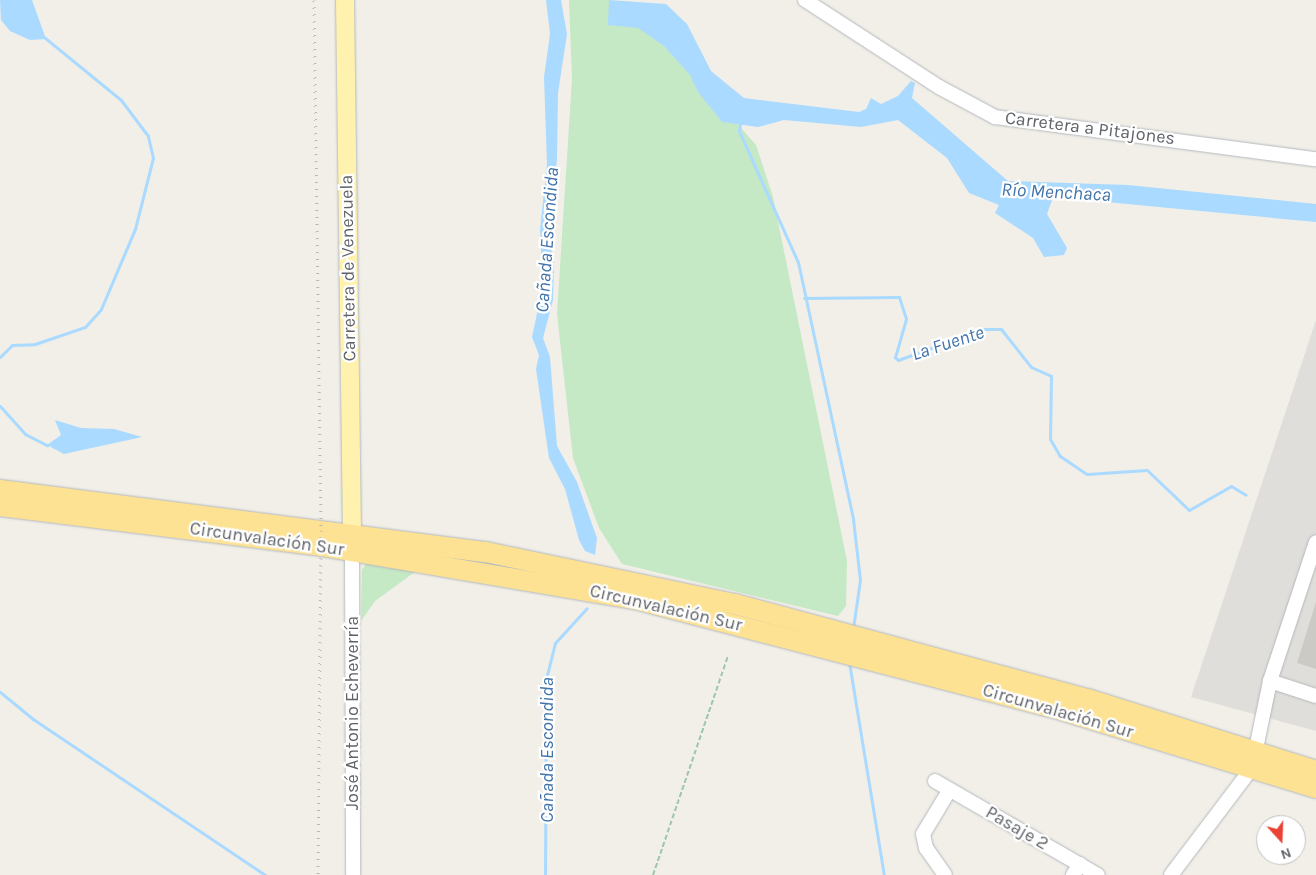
<!DOCTYPE html>
<html>
<head>
<meta charset="utf-8">
<style>
  body { margin:0 }
  #map { position:relative; width:1316px; height:875px; overflow:hidden; background:#f1efe8; font-family:Karla,sans-serif }
  div>[style] { position:absolute }
  .industrial>* { inset:0; background:#e0deda }
  .green>* { inset:0; background:#c5e8c5 }
  .water>* { inset:0; background:#aadaff }
  .stream>* { height:3px; margin:-1.5px; padding:0 1.5px; transform-origin:1.5px; border-radius:1.5px; background:#aadaff }
  .building>* { inset:0; background:#cccac5 }
  .path>* { height:2px; margin-top:-1px; transform-origin:0; background:repeating-linear-gradient(90deg,#9cc7a9 0 5px,transparent 0 7.5px) }
  .roads { filter:drop-shadow(0 0 1px #b5b8bc) drop-shadow(0 0 1px #b5b8bc) }
  .minor>* { height:14px; margin:-7px; padding:0 7px; transform-origin:7px; border-radius:7px; background:#fff }
  .major>* { height:18px; margin:-9px; padding:0 9px; transform-origin:9px; border-radius:9px; background:#fff2af }
  .highway>* { height:20px; margin:-10px; padding:0 10px; transform-origin:10px; border-radius:10px; background:#fde293 }
  .rail>* { height:3px; margin-top:-1.5px; transform-origin:0; background:repeating-linear-gradient(90deg,#b6b7b8 0 1px,transparent 0 7px) }
  span { translate:-50% -50%; white-space:nowrap; text-align:center; line-height:1.15; -webkit-text-stroke:4.5px #fff; paint-order:stroke }
  .street-label { font-size:18px; color:#5f6368 }
  .water-label { font-size:19px; color:#4174aa; font-style:italic }
  .north { position:absolute; left:1256px; top:815px; width:50px; height:50px; box-sizing:border-box; background:#fff; border:1px solid #bfc1c3; border-radius:50%; rotate:160deg; font-size:14px; font-weight:700; line-height:20px; text-align:center; color:#5f6368 }
  .north::after { content:''; display:block; margin:auto; width:18px; height:22px; background:#ea4335; clip-path:polygon(50% 0,100% 100%,50% 72%,0 100%) }
</style>
</head>
<body>
<div id="map">
  <div class="industrial">
    <div style="clip-path:polygon(1316px 320px,1316px 731px,1191px 697px)"></div>
  </div>
  <div class="green">
    <div style="clip-path:polygon(569px 0,610px 0,677px 55px,756px 145px,773px 197px,847px 561px,846px 606px,838px 616px,622px 564px,599px 528px,573px 458px,557px 314px,572px 79px)"></div>
    <div style="clip-path:polygon(368px 561px,423px 566px,375px 601px,361px 621px,362px 570px)"></div>
  </div>
  <div class="water">
    <div style="clip-path:polygon(0 0,32px 0,46px 39px,30px 40px,10px 31px,1px 20px)"></div>
    <div style="clip-path:polygon(546px 0,561px 0,567px 34px,558px 93px,557px 159px,548px 233px,554px 263px,553px 300px,543px 338px,550px 357px,557px 446px,577px 482px,597px 538px,595px 555px,585px 551px,579px 540px,565px 489px,549px 458px,536px 369px,539px 355px,532px 337px,543px 286px,540px 230px,547px 164px,544px 77px,550px 34px)"></div>
    <div style="clip-path:polygon(609px 0,666px 4px,687px 24px,711px 71px,744px 98px,859px 112px,866px 109px,871px 98px,881px 104px,898px 96px,911px 81px,915px 83px,912px 98px,1008px 181px,1128px 185px,1316px 204px,1316px 222px,1053px 197px,1047px 214px,1067px 248px,1064px 255px,1044px 257px,1033px 238px,995px 213px,999px 205px,969px 193px,947px 158px,898px 120px,861px 127px,784px 120px,758px 127px,722px 122px,698px 92px,690px 75px,664px 46px,638px 28px,608px 25px)"></div>
    <div style="clip-path:polygon(55px 420px,81px 428px,114px 429px,142px 437px,64px 454px,47px 445px,61px 435px)"></div>
  </div>
  <div class="stream">
    <div style="left:740px;top:124px;width:7px;rotate:98deg"></div>
    <div style="left:739px;top:131px;width:144px;rotate:65.8deg"></div>
    <div style="left:798px;top:262px;width:263px;rotate:77.9deg"></div>
    <div style="left:853px;top:519px;width:61px;rotate:83.5deg"></div>
    <div style="left:860px;top:580px;width:49px;rotate:98.3deg"></div>
    <div style="left:804px;top:298px;width:95px;rotate:-0.6deg"></div>
    <div style="left:899px;top:297px;width:23px;rotate:72deg"></div>
    <div style="left:906px;top:319px;width:40px;rotate:106deg"></div>
    <div style="left:895px;top:357px;width:4px;rotate:45deg"></div>
    <div style="left:898px;top:360px;width:91px;rotate:-19.8deg"></div>
    <div style="left:984px;top:329px;width:17px"></div>
    <div style="left:1001px;top:329px;width:48px;rotate:51.7deg"></div>
    <div style="left:1031px;top:367px;width:22px;rotate:24deg"></div>
    <div style="left:1051px;top:376px;width:63px;rotate:90.9deg"></div>
    <div style="left:1050px;top:439px;width:20px;rotate:60deg"></div>
    <div style="left:1060px;top:456px;width:32px;rotate:34deg"></div>
    <div style="left:1087px;top:474px;width:60px;rotate:-3.8deg"></div>
    <div style="left:1147px;top:470px;width:58px;rotate:43.6deg"></div>
    <div style="left:1189px;top:510px;width:48px;rotate:-29.7deg"></div>
    <div style="left:1231px;top:486px;width:17px;rotate:31deg"></div>
    <div style="left:0;top:357px;width:17px;rotate:-45deg"></div>
    <div style="left:12px;top:345px;width:23px;rotate:-2deg"></div>
    <div style="left:35px;top:344px;width:53px;rotate:-18.8deg"></div>
    <div style="left:85px;top:327px;width:24px;rotate:-48deg"></div>
    <div style="left:101px;top:309px;width:87px;rotate:-67deg"></div>
    <div style="left:135px;top:229px;width:73px;rotate:-75.8deg"></div>
    <div style="left:153px;top:158px;width:23px;rotate:-103deg"></div>
    <div style="left:148px;top:136px;width:45px;rotate:-126.9deg"></div>
    <div style="left:121px;top:100px;width:99px;rotate:-140.7deg"></div>
    <div style="left:0;top:406px;width:38px;rotate:48deg"></div>
    <div style="left:25px;top:434px;width:25px;rotate:27deg"></div>
    <div style="left:849px;top:662px;width:216px;rotate:80.7deg"></div>
    <div style="left:0;top:692px;width:43px;rotate:39.3deg"></div>
    <div style="left:33px;top:719px;width:280px;rotate:33.9deg"></div>
    <div style="left:545px;top:875px;width:196px;rotate:-89.7deg"></div>
    <div style="left:546px;top:679px;width:37px;rotate:-76deg"></div>
    <div style="left:555px;top:643px;width:47px;rotate:-47.6deg"></div>
  </div>
  <div class="building">
    <div style="clip-path:polygon(1316px 602px,1316px 669px,1297px 663px)"></div>
  </div>
  <div class="path">
    <div style="left:653px;top:875px;width:231px;rotate:-71.1deg"></div>
  </div>
  <div class="roads">
    <div class="minor">
      <div style="left:805px;top:0;width:160px;rotate:33deg"></div>
      <div style="left:939px;top:87px;width:64px;rotate:28.2deg"></div>
      <div style="left:995px;top:117px;width:324px;rotate:7.5deg"></div>
      <div style="left:352px;top:552px;width:323px;rotate:89.8deg"></div>
      <div style="left:1270px;top:681px;width:48px;rotate:18.1deg"></div>
      <div style="left:935px;top:781px;width:188px;rotate:30deg"></div>
      <div style="left:945px;top:875px;width:33px;rotate:-125deg"></div>
      <div style="left:926px;top:848px;width:14px;rotate:-102deg"></div>
      <div style="left:923px;top:834px;width:50px;rotate:-58.8deg"></div>
      <div style="left:1073px;top:875px;width:13px;rotate:-58deg"></div>
      <div style="left:1171px;top:875px;width:134px;rotate:-52.9deg"></div>
      <div style="left:1252px;top:768px;width:89px;rotate:-78.3deg"></div>
      <div style="left:1270px;top:681px;width:146px;rotate:-71.7deg"></div>
    </div>
    <div class="major">
      <div style="left:345px;top:0;width:535px;rotate:89.25deg"></div>
    </div>
    <div class="highway">
      <div style="left:0;top:490px;width:490px;rotate:7.3deg"></div>
      <div style="left:486px;top:552px;width:254px;rotate:11.8deg"></div>
      <div style="left:735px;top:604px;width:366px;rotate:15.1deg"></div>
      <div style="left:1088px;top:699px;width:239px;rotate:17.5deg"></div>
      <div style="left:0;top:506px;width:323px;rotate:7.1deg"></div>
      <div style="left:321px;top:546px;width:318px;rotate:9.6deg"></div>
      <div style="left:635px;top:599px;width:430px;rotate:14.6deg"></div>
      <div style="left:1051px;top:707px;width:277px;rotate:17deg"></div>
    </div>
  </div>
  <div class="rail">
    <div style="left:314px;top:0;width:530px;rotate:89.24deg"></div>
    <div style="left:321px;top:530px;width:345px;rotate:90.5deg"></div>
  </div>
  <div class="street-label">
    <span style="left:1090px;top:128px;rotate:7deg">Carretera a Pitajones</span>
    <span style="left:348px;top:268px;rotate:-91deg">Carretera de Venezuela</span>
    <span style="left:267px;top:539px;rotate:8deg">Circunvalación Sur</span>
    <span style="left:666px;top:608px;rotate:13deg">Circunvalación Sur</span>
    <span style="left:1058px;top:711px;rotate:16deg">Circunvalación Sur</span>
    <span style="left:352px;top:713px;rotate:-90deg">José Antonio Echeverría</span>
    <span style="left:1017px;top:828px;rotate:30deg">Pasaje 2</span>
  </div>
  <div class="water-label">
    <span style="left:1056px;top:193px;rotate:3deg">Río Menchaca</span>
    <span style="left:548px;top:240px;rotate:-86deg">Cañada Escondida</span>
    <span style="left:948px;top:344px;rotate:-18deg">La Fuente</span>
    <span style="left:548px;top:750px;rotate:-90deg">Cañada Escondida</span>
  </div>
  <div class="north">N</div>
</div>
</body>
</html>
